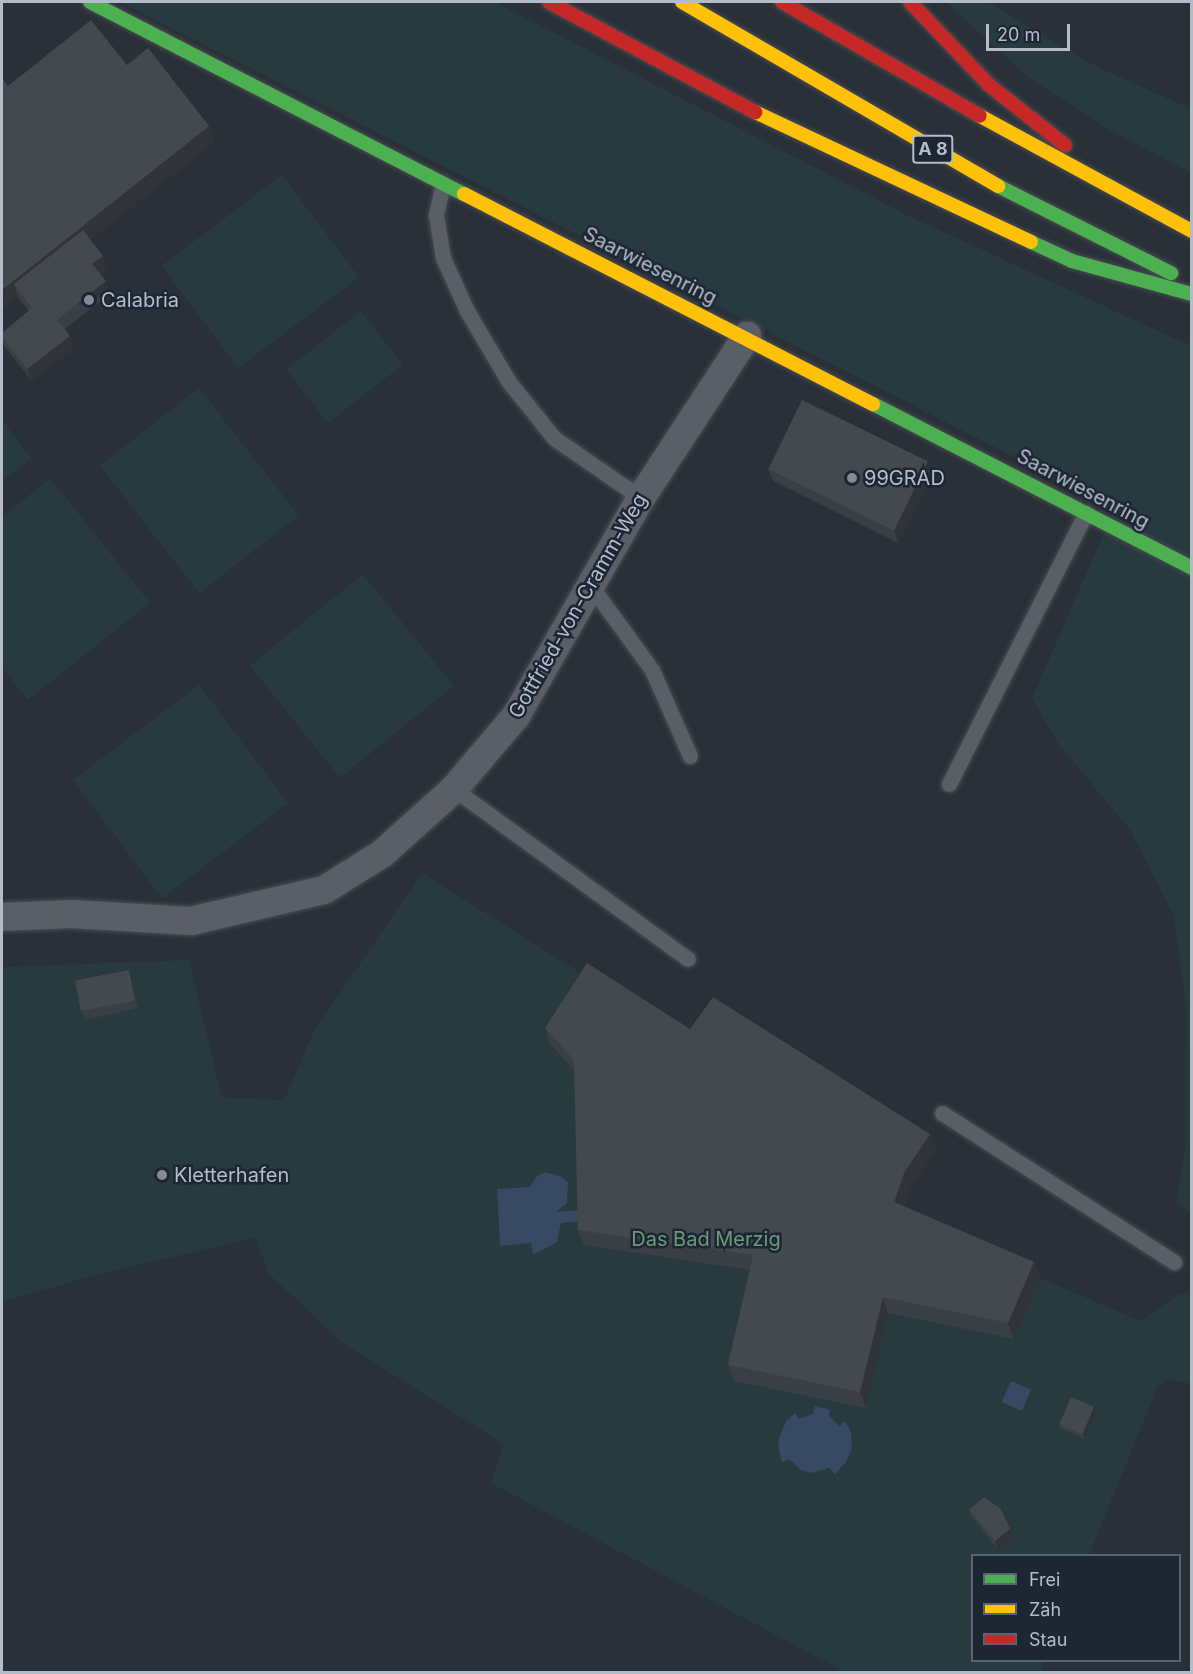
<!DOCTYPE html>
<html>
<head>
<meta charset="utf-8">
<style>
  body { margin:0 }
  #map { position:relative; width:1193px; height:1674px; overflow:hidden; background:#2a3038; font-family:Inter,sans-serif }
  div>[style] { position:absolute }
  .green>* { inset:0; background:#273a3e; transform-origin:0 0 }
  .water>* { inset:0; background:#384963; transform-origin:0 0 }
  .roads { filter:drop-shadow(0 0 2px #484c53) drop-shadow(0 0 2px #484c53) }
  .lane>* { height:15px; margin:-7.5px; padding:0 7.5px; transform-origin:7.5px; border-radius:7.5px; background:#5a5e66 }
  .street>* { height:28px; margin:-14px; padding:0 14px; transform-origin:14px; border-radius:14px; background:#5a5e66 }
  .fast>* { height:14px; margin:-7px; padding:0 7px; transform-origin:7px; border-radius:7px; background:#4caf50 }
  .slow>* { height:14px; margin:-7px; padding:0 7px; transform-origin:7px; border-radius:7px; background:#ffc107 }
  .jam>* { height:14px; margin:-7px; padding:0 7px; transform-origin:7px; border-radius:7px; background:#c62828 }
  .wall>* { inset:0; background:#3a3f45 }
  .shaded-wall>* { inset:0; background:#303338; transform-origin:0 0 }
  .building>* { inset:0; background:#444950; transform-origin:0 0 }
  .dots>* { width:16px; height:16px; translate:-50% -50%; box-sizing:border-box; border:3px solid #1d2633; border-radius:50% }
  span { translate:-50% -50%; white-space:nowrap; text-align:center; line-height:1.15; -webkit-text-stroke:5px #1d2633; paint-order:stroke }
  .shield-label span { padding:2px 4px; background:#1d2633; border:2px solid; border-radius:4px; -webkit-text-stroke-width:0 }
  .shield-label { font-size:18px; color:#b4bcc9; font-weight:700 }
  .street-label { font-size:20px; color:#b4bcc9 }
  .poi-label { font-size:20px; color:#b4bcc9 }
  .left { translate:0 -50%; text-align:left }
  .park-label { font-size:20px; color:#6b9a76 }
  .frame { position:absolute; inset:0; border:3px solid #b4bcc9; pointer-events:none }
  .legend { position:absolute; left:971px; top:1554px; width:210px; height:108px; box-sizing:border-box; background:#1d2633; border:2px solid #59626f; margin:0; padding:8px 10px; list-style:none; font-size:18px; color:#b4bcc9 }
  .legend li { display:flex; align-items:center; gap:12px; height:30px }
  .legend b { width:30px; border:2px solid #59626f }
  .scale { position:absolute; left:986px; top:24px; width:84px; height:27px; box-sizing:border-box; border:3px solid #b4bcc9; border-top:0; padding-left:8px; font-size:18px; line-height:21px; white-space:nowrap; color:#b4bcc9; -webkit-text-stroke:4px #1d2633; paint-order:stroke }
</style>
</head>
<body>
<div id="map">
  <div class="green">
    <div style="clip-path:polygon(120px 2px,495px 2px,911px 217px,1191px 346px,1191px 1213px,1176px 1205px,1185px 1151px,1186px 1007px,1174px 916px,1130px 830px,1058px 743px,1032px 698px,1115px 508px)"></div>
    <div style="clip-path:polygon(946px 2px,988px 2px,1089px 63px,1191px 109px,1191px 173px,1110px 130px,1028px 77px)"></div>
    <div style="left:282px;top:175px;width:128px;height:151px;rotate:53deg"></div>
    <div style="left:361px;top:311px;width:68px;height:95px;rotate:52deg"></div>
    <div style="left:199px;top:388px;width:162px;height:126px;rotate:52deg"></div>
    <div style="clip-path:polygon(2px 419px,31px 459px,2px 481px)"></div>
    <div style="clip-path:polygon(50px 478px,150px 603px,28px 700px,2px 667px,2px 517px)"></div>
    <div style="left:363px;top:574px;width:144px;height:146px;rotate:51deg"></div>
    <div style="left:199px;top:685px;width:148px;height:158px;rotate:53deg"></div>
    <div style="clip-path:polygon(422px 873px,695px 1045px,719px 1013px,936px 1150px,910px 1189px,900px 1218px,1141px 1321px,1179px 1294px,1191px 1292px,1191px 1384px,1170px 1379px,1158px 1386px,1089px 1555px,972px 1556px,972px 1660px,1046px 1661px,1041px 1672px,845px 1672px,491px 1483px,504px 1444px,341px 1342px,269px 1274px,255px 1238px,95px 1275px,2px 1302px,2px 967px,189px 960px,222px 1098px,284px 1100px,314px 1031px)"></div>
  </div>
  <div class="water">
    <div style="clip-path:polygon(545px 1172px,562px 1177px,568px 1183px,567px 1203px,556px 1212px,579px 1210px,579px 1221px,561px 1223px,557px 1242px,539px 1252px,533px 1254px,531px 1243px,500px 1246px,497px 1189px,530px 1187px,537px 1176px)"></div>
    <div style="left:1011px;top:1381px;width:22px;height:23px;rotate:24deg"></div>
    <div style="clip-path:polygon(815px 1406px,830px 1410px,829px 1416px,839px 1426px,845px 1421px,851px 1432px,852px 1448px,846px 1462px,835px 1474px,829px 1468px,811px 1473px,801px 1470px,789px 1459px,782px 1463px,779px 1451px,778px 1440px,786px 1421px,795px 1413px,799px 1419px,813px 1414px)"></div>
  </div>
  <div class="roads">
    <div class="lane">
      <div style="left:443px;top:184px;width:32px;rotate:103deg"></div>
      <div style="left:436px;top:215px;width:44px;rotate:80.8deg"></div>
      <div style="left:443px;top:258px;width:58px;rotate:65.6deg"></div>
      <div style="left:467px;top:311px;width:82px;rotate:59.4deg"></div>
      <div style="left:509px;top:382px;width:72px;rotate:51.2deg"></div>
      <div style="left:554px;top:438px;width:106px;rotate:34.6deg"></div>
      <div style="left:591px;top:586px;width:104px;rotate:54deg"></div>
      <div style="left:652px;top:670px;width:94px;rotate:66.2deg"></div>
      <div style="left:949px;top:784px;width:304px;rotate:-63.2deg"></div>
      <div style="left:454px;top:789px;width:289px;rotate:36deg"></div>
      <div style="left:942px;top:1113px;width:276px;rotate:32.7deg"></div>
    </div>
    <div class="street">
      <div style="left:2px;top:917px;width:69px;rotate:-2.5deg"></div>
      <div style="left:71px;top:914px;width:120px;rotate:3.3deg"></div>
      <div style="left:191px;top:921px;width:137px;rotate:-13.1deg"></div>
      <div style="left:324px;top:890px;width:70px;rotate:-32.1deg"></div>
      <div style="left:383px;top:853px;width:96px;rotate:-42deg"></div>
      <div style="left:454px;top:789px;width:96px;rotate:-49.7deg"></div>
      <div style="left:516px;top:716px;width:251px;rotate:-60.2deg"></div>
      <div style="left:641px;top:498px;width:194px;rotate:-56.8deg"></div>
    </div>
    <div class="fast">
      <div style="left:90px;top:2px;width:420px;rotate:27.2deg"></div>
      <div style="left:998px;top:186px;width:194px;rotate:26.7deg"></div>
      <div style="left:1031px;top:242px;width:45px;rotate:24.9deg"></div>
      <div style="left:1072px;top:261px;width:124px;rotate:15.4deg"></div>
      <div style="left:873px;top:404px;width:359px;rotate:27.2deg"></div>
    </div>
    <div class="slow">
      <div style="left:682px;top:2px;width:366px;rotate:30.2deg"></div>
      <div style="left:755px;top:112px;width:305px;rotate:25.2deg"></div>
      <div style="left:980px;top:116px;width:241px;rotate:28.5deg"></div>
      <div style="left:464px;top:194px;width:460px;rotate:27.2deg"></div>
    </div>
    <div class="jam">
      <div style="left:549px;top:2px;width:234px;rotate:28.1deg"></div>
      <div style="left:782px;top:2px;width:228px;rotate:29.9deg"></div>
      <div style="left:910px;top:2px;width:115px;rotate:46.4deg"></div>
      <div style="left:989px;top:85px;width:97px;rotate:38.3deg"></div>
    </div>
  </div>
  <div class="wall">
    <div style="clip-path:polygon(127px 65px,209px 126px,215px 142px,90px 240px,107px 268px,100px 274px,110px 294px,65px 329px,74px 348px,32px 381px,4px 346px,2px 340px,2px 333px,29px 311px,18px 297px,2px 310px)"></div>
    <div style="clip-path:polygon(768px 469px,932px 475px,898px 543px,773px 481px)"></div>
    <div style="clip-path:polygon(129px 970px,132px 979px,138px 1008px,85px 1020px,82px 1012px)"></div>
    <div style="clip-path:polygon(545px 1028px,690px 1029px,930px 1134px,936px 1150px,910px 1189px,904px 1207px,1034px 1262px,1040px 1278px,1014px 1339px,888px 1313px,866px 1408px,734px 1381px,728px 1365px,750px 1270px,584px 1245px,578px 1230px,574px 1070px,550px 1044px)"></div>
    <div style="clip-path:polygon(1096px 1412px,1084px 1439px,1061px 1429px,1059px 1425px)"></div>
    <div style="clip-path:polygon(969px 1510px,1013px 1537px,998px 1550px,972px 1518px)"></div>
  </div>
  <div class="shaded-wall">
    <div style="clip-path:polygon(209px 126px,215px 142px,22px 294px,14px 284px,18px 297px,2px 310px,2px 290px)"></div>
    <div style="clip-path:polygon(103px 256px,107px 268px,97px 277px,92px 264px)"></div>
    <div style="left:106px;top:281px;width:14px;height:63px;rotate:73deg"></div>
    <div style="clip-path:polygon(70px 336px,74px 348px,32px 381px,27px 369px)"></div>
    <div style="clip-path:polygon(927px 462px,932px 475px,898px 543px,894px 531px)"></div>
    <div style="clip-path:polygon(129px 970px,132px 979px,138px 1008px,135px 1000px)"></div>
    <div style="clip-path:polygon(930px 1134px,936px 1150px,910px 1189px,900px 1218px,894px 1202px,904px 1173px)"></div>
    <div style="clip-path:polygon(1034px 1262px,1040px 1278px,1014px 1339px,1008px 1323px)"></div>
    <div style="clip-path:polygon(883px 1297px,888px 1313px,866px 1408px,860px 1392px)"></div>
    <div style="clip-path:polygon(1094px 1407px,1096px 1412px,1084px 1439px,1083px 1434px)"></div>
    <div style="clip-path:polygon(1010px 1529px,1013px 1537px,998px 1550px,995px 1541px)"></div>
  </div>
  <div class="building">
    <div style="clip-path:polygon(91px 20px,127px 65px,148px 48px,209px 126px,2px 290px,2px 78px,8px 86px)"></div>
    <div style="clip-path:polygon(83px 230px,103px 256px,92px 264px,106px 281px,57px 320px,70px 336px,27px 369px,2px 337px,2px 333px,32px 308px,14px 284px)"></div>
    <div style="left:802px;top:400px;width:140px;height:77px;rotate:26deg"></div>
    <div style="clip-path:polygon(587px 963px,690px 1029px,713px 997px,930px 1134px,904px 1173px,894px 1202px,1034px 1262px,1008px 1323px,883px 1297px,860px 1392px,728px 1365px,753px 1255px,578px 1230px,574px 1060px,545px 1028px)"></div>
    <div style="left:129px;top:970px;width:31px;height:55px;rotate:79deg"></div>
    <div style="left:1071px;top:1397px;width:25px;height:30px;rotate:23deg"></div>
    <div style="clip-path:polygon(984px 1497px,1001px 1509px,1010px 1529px,995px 1541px,969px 1510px)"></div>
  </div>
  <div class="dots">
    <div style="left:89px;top:300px;background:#848b96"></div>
    <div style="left:852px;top:478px;background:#848b96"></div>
    <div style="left:162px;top:1175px;background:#848b96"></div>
  </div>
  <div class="shield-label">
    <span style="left:933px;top:149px">A 8</span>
  </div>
  <div class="street-label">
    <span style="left:650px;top:266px;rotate:27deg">Saarwiesenring</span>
    <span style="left:1083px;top:489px;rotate:28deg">Saarwiesenring</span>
    <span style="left:578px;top:606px;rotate:-60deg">Gottfried-von-Cramm-Weg</span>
  </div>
  <div class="poi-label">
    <span class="left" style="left:101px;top:300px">Calabria</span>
    <span class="left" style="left:864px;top:478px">99GRAD</span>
    <span class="left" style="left:174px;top:1175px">Kletterhafen</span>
  </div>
  <div class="park-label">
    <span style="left:706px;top:1239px">Das Bad Merzig</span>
  </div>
  <div class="frame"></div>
  <ul class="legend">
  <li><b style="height:8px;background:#4caf50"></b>Frei</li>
  <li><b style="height:8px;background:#ffc107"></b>Zäh</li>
  <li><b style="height:8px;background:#c62828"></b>Stau</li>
  </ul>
  <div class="scale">20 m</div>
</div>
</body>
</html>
